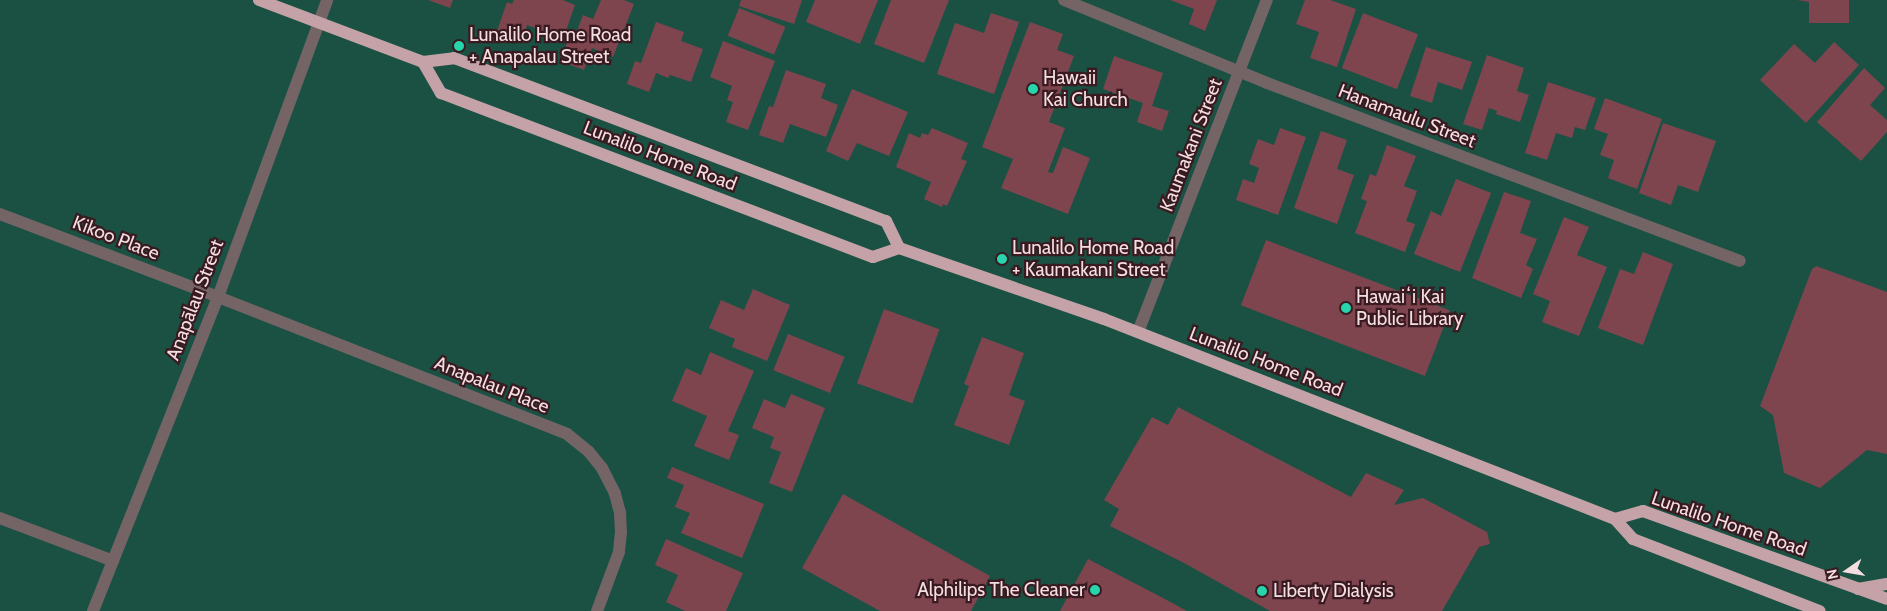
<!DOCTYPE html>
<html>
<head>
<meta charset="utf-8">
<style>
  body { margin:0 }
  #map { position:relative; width:1887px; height:611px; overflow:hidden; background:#391a20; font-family:Cabin,sans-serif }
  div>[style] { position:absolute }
  .water>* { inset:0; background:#1a5143; transform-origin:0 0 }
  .building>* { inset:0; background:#7e454f; transform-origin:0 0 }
  .minor>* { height:12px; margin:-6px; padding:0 6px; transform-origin:6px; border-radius:6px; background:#756466 }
  .major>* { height:12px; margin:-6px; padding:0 6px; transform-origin:6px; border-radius:6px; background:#c5a2a7 }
  .dots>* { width:14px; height:14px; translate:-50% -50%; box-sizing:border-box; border:2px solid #391a20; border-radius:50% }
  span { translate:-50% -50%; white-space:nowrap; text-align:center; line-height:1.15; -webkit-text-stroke:4.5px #391a20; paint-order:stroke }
  .poi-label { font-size:19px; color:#f4dee1 }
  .left { translate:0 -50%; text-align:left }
  .right { translate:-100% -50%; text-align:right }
  .street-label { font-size:19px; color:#f4dee1 }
  .north { position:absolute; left:1822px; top:546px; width:50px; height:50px; -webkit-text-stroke:4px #391a20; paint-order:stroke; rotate:257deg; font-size:14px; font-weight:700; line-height:20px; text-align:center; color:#f4dee1 }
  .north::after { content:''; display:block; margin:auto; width:18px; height:22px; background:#f4dee1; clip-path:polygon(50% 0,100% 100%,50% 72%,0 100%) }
</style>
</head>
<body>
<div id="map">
  <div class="water">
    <div style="left:0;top:0;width:1887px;height:611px"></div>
  </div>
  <div class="building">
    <div style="clip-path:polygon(428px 0,453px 0,450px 8px)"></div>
    <div style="clip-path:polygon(514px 0,563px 0,575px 5px,563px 39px,527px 25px,522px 43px,496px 34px,507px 2px,512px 4px)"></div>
    <div style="clip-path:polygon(601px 0,624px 0,634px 4px,613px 57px,592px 48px,584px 70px,560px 61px,570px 35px,575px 36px,583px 15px,593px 19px)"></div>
    <div style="clip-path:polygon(741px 0,802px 0,794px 24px,739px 6px)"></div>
    <div style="clip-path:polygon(815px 0,878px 0,860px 44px,806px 22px)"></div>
    <div style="clip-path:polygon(891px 0,949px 0,924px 63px,874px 44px)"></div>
    <div style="clip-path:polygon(1170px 0,1217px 0,1205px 31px,1189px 24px,1194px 9px)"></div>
    <div style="clip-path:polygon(1305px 0,1330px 0,1356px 9px,1337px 67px,1310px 58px,1319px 32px,1296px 24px)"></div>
    <div style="clip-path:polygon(1797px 0,1849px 0,1849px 23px,1809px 23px,1809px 2px)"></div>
    <div style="left:739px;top:8px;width:50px;height:30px;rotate:22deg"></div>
    <div style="clip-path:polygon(991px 13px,1019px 22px,994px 94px,937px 74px,955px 23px,984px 33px)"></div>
    <div style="left:1363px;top:13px;width:59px;height:59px;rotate:21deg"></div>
    <div style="clip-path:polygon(656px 22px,684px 32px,681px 41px,703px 49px,691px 82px,670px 75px,668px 78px,656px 73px,649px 92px,627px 84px,635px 61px,641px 63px)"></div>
    <div style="clip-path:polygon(1030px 22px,1063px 34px,1057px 50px,1074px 56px,1049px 122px,1065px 128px,1048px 172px,1053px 173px,1063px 147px,1090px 158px,1068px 214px,1001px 188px,1013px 159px,982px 147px)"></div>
    <div style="clip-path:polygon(723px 41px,775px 61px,748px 130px,726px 122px,733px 102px,727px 100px,732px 86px,710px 77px)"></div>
    <div style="clip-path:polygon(1834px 42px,1859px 65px,1806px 123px,1760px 80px,1794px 44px,1815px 63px)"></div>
    <div style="clip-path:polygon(1426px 47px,1472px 62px,1462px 90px,1438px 82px,1432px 103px,1410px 96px)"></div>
    <div style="clip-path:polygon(1487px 55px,1524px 68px,1517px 91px,1529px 95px,1520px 122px,1496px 114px,1497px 111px,1489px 108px,1482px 130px,1463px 124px)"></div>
    <div style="clip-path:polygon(1114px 56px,1163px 73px,1152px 106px,1169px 111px,1162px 131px,1137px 122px,1143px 103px,1103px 89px)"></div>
    <div style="clip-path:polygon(1864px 68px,1885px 88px,1870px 105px,1887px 120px,1887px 132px,1861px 161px,1817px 122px)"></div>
    <div style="clip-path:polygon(786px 70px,826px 84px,821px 98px,838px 105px,826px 137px,790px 124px,783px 143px,759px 135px,769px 106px,773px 107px)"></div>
    <div style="clip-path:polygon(1548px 82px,1596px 98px,1585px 130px,1575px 127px,1572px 138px,1556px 133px,1547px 160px,1525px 153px)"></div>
    <div style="clip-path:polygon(852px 89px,908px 112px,889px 156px,857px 143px,848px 161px,826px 151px)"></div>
    <div style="clip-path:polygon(1605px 98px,1662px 119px,1637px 189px,1608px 178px,1614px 160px,1600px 155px,1608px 134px,1594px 129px)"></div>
    <div style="clip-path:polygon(1663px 123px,1716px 141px,1698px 192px,1678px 185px,1671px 205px,1639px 193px)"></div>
    <div style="clip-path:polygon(932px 128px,968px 143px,961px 159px,967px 161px,947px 206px,943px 204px,942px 207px,924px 199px,931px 182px,896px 167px,909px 133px,920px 138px,922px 133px,928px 135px)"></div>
    <div style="clip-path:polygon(1280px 128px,1306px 137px,1278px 215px,1236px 200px,1243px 179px,1254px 183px,1259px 168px,1249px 164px,1258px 139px,1274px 145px)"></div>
    <div style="clip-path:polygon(1321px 131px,1347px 140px,1337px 169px,1354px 175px,1337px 224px,1294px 208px)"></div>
    <div style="clip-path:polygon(1387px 145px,1416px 156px,1404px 186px,1417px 191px,1406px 221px,1415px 224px,1405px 252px,1355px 233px,1367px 201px,1361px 199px,1370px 174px,1376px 176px)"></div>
    <div style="clip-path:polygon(1456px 179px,1491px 193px,1460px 272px,1414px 254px,1431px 211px,1441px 216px)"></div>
    <div style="clip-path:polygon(1504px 192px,1531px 201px,1520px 233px,1537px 239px,1526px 265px,1533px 269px,1521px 298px,1472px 278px)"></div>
    <div style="clip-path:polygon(1564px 217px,1589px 227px,1577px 255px,1607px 267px,1579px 336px,1542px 322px,1550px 301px,1533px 294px)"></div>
    <div style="left:1266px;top:240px;width:197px;height:70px;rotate:21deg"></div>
    <div style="clip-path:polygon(1643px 252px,1673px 264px,1643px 345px,1598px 328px,1620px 269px,1634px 274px)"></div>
    <div style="clip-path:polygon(1816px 266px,1887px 292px,1887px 454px,1867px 450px,1820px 488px,1784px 473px,1773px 415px,1760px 406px,1812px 269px)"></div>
    <div style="clip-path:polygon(753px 289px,790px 305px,767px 361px,732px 347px,735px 339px,709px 328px,721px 300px,744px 310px)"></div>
    <div style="left:884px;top:309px;width:59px;height:79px;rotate:20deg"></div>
    <div style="left:788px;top:334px;width:61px;height:39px;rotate:22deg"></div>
    <div style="clip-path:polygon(982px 337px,1024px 353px,1009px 395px,1025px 401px,1009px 445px,954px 425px,969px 386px,964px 384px)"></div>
    <div style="clip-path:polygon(710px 352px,754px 371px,728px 431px,739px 435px,729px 460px,694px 446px,707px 416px,672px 401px,686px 368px,701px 375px)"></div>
    <div style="clip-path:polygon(791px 394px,825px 408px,792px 492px,769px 483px,781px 452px,770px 448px,774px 437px,752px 428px,764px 399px,785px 408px)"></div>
    <div style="clip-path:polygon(1178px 407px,1351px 497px,1366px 473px,1404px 490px,1394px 505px,1423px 498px,1487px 532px,1490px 544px,1479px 547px,1442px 611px,1270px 611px,1186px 564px,1110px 526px,1119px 509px,1104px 500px,1152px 417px,1168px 425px)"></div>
    <div style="clip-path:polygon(672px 467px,764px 504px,742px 558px,681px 533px,690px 513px,675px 507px,684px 485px,667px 478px)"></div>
    <div style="clip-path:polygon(843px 494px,990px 576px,971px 611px,880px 611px,802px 568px)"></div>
    <div style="clip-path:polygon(666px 539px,743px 573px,726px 611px,685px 611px,666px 602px,678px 575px,655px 565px)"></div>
    <div style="clip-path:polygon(1088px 559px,1163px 598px,1187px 611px,1060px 611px)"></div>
  </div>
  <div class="minor">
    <div style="left:1064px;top:0;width:219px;rotate:22.2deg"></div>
    <div style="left:1267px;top:83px;width:505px;rotate:20.62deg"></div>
    <div style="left:0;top:214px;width:233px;rotate:20.8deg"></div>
    <div style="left:218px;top:297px;width:375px;rotate:21.4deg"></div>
    <div style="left:567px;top:434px;width:28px;rotate:39deg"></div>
    <div style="left:589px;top:452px;width:21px;rotate:51deg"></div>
    <div style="left:602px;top:468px;width:29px;rotate:63deg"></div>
    <div style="left:615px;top:494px;width:20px;rotate:75deg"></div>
    <div style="left:620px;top:513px;width:19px;rotate:87deg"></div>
    <div style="left:621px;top:532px;width:20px;rotate:96deg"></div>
    <div style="left:619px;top:552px;width:63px;rotate:110.4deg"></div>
    <div style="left:1138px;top:332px;width:356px;rotate:-68.8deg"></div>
    <div style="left:0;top:518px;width:121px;rotate:20.8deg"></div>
    <div style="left:93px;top:611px;width:338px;rotate:-68.3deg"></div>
    <div style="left:218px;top:297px;width:316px;rotate:-69.8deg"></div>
  </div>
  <div class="major">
    <div style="left:259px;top:0;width:175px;rotate:20.7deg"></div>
    <div style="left:423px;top:62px;width:31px;rotate:-7deg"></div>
    <div style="left:454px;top:58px;width:462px;rotate:20.7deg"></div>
    <div style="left:886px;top:221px;width:30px;rotate:64deg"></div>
    <div style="left:423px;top:62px;width:36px;rotate:60deg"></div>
    <div style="left:441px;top:93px;width:462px;rotate:20.8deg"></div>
    <div style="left:873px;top:257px;width:28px;rotate:-19deg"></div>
    <div style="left:899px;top:248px;width:217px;rotate:19.1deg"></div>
    <div style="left:1104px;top:319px;width:549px;rotate:21.37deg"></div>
    <div style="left:1615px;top:519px;width:27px;rotate:48deg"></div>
    <div style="left:1633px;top:539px;width:200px;rotate:21.1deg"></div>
    <div style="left:1615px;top:519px;width:29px;rotate:-16deg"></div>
    <div style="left:1643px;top:511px;width:259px;rotate:19.8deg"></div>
    <div style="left:1858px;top:589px;width:29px;rotate:-10deg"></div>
  </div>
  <div class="dots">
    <div style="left:459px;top:46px;background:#27d5ad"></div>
    <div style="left:1033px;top:89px;background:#27d5ad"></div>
    <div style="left:1002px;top:259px;background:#27d5ad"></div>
    <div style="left:1346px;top:308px;background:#27d5ad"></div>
    <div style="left:1095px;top:590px;background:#27d5ad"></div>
    <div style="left:1262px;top:591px;background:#27d5ad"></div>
  </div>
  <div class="poi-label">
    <span class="left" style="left:469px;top:46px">Lunalilo Home Road<br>+ Anapalau Street</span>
    <span class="left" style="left:1043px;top:89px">Hawaii<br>Kai Church</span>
    <span class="left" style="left:1012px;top:259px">Lunalilo Home Road<br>+ Kaumakani Street</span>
    <span class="left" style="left:1356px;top:308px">Hawaiʻi Kai<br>Public Library</span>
    <span class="right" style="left:1085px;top:590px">Alphilips The Cleaner</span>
    <span class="left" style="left:1273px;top:591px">Liberty Dialysis</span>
  </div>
  <div class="street-label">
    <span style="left:1407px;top:116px;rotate:21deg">Hanamaulu Street</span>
    <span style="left:1191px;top:145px;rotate:-69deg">Kaumakani Street</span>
    <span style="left:660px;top:156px;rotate:21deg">Lunalilo Home Road</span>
    <span style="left:116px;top:238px;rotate:21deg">Kikoo Place</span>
    <span style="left:195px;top:300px;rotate:-69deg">Anapālau Street</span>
    <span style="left:1266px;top:362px;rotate:21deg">Lunalilo Home Road</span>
    <span style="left:492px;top:385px;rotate:22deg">Anapalau Place</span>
    <span style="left:1729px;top:524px;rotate:19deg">Lunalilo Home Road</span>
  </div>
  <div class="north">N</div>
</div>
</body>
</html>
